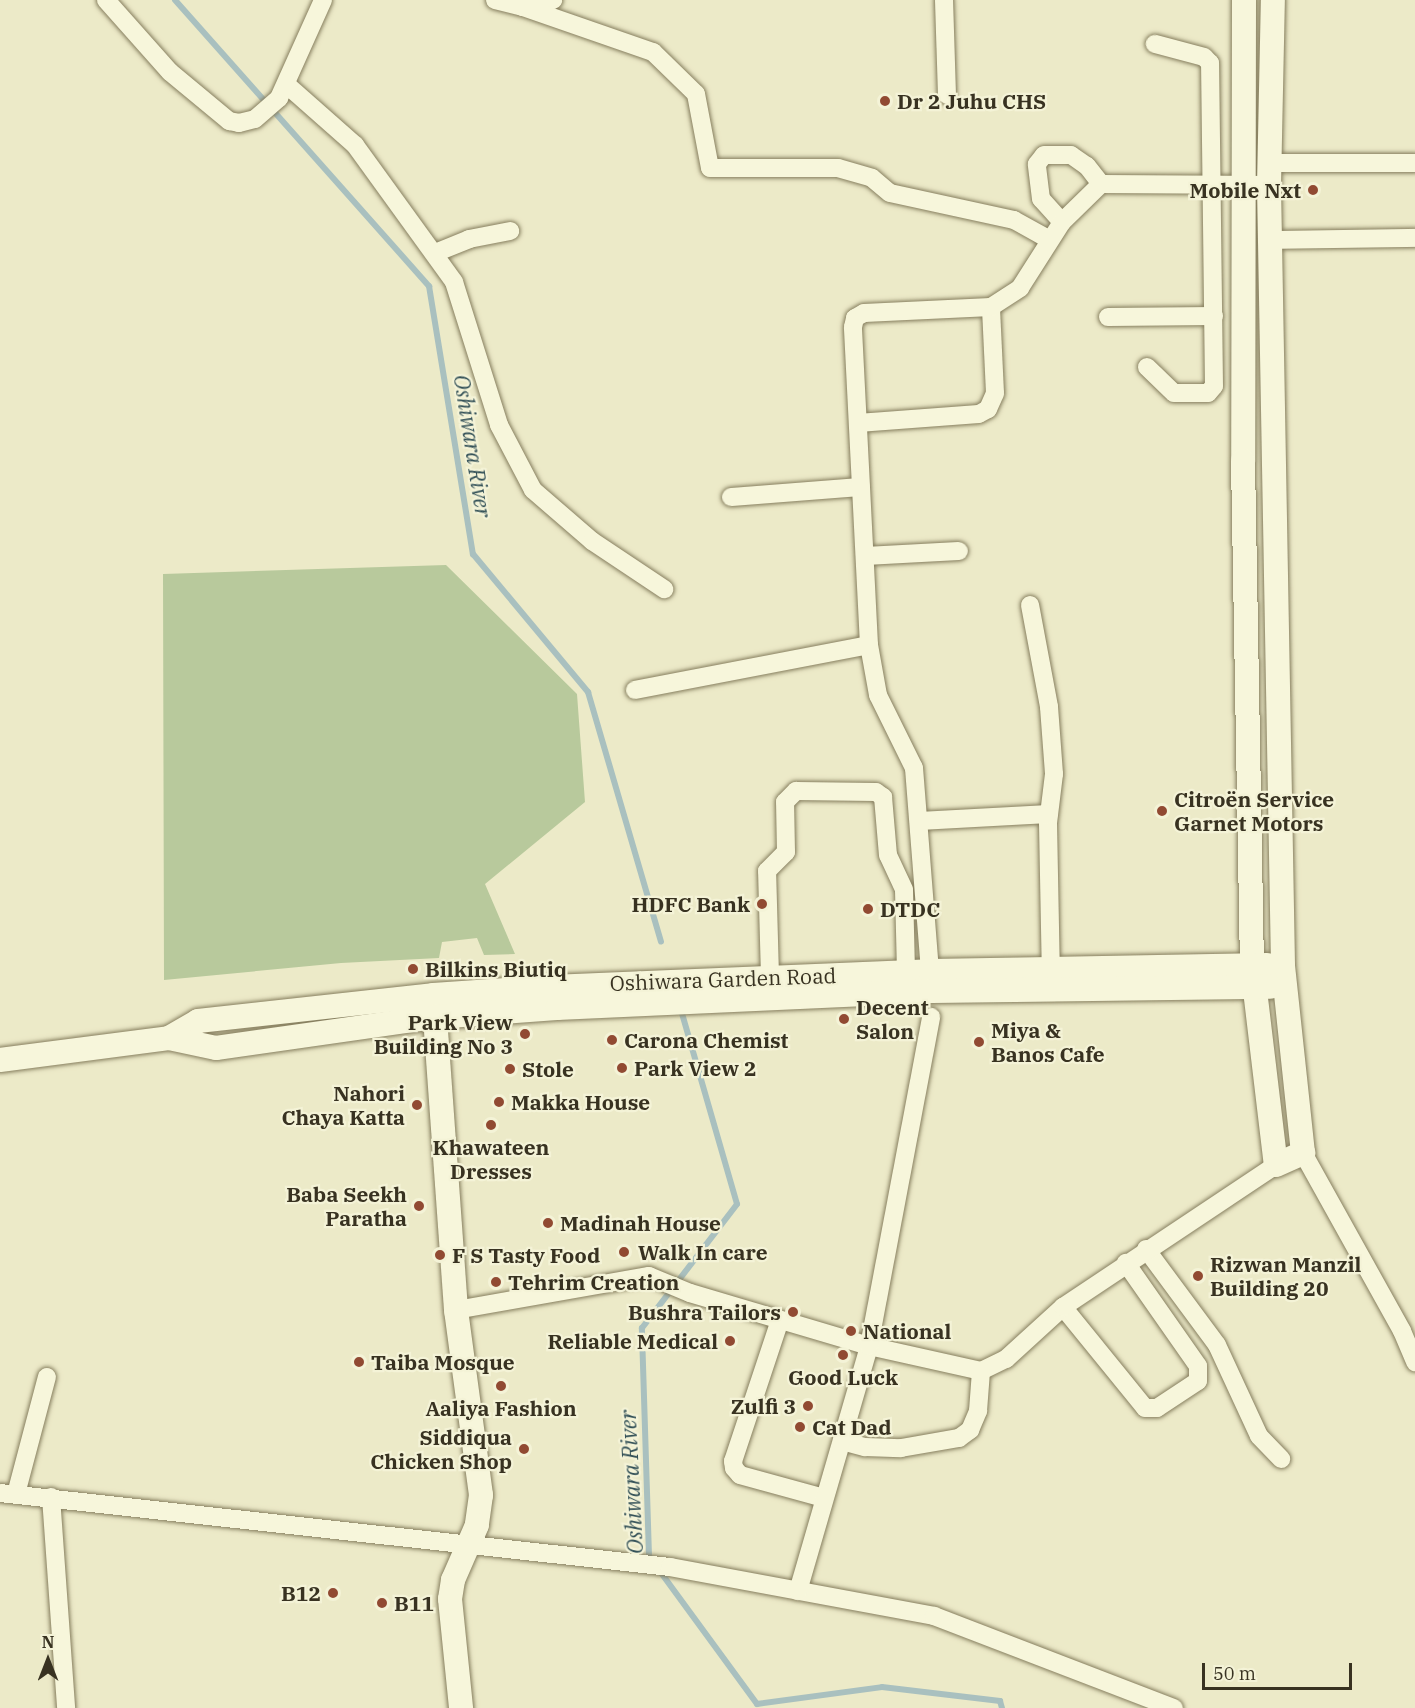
<!DOCTYPE html>
<html>
<head>
<meta charset="utf-8">
<style>
  body { margin:0 }
  #map { position:relative; width:1415px; height:1708px; overflow:hidden; background:#eceac8; font-family:"IBM Plex Serif",serif }
  div>[style] { position:absolute }
  .green>* { inset:0; background:#b8c99c }
  .stream>* { height:6px; margin:-3px; padding:0 3px; transform-origin:3px; border-radius:3px; background:#a9c0bf }
  .roads { filter:drop-shadow(0 0 2px #867e5e) drop-shadow(0 0 2px #867e5e) }
  .minor>* { height:18px; margin:-9px; padding:0 9px; transform-origin:9px; border-radius:9px; background:#f7f6db }
  .tertiary>* { height:24px; margin:-12px; padding:0 12px; transform-origin:12px; border-radius:12px; background:#f7f6db }
  .dots>* { width:16px; height:16px; translate:-50% -50%; box-sizing:border-box; border:3px solid #f4f3d7; border-radius:50% }
  span { translate:-50% -50%; white-space:nowrap; text-align:center; line-height:1.15; -webkit-text-stroke:4.5px #f4f3d7; paint-order:stroke }
  .poi-label { font-size:21px; color:#383221; font-weight:700 }
  .left { translate:0 -50%; text-align:left }
  .right { translate:-100% -50%; text-align:right }
  .street-label { font-size:21px; color:#383221 }
  .water-label { font-size:22px; color:#314f56; font-style:italic }
  .north { position:absolute; left:18px; top:1630px; width:60px; height:60px; -webkit-text-stroke:4px #f4f3d7; paint-order:stroke; rotate:0deg; font-size:16px; font-weight:700; line-height:24px; text-align:center; color:#383221 }
  .north::after { content:''; display:block; margin:auto; width:21px; height:27px; background:#383221; clip-path:polygon(50% 0,100% 100%,50% 72%,0 100%) }
  .scale { position:absolute; left:1202px; top:1663px; width:150px; height:27px; box-sizing:border-box; border:3px solid #383221; border-top:0; padding-left:8px; font-size:18px; line-height:21px; white-space:nowrap; color:#383221; -webkit-text-stroke:4px #f4f3d7; paint-order:stroke }
</style>
</head>
<body>
<div id="map">
  <div class="green">
    <div style="clip-path:polygon(446px 565px,577px 694px,585px 802px,485px 884px,515px 954px,484px 955px,477px 938px,442px 942px,439px 958px,341px 963px,164px 980px,163px 574px)"></div>
  </div>
  <div class="stream">
    <div style="left:175px;top:0;width:383px;rotate:48.4deg"></div>
    <div style="left:429px;top:286px;width:272px;rotate:80.7deg"></div>
    <div style="left:473px;top:554px;width:180px;rotate:50.2deg"></div>
    <div style="left:588px;top:692px;width:260px;rotate:73.7deg"></div>
    <div style="left:653px;top:1561px;width:6px;rotate:-129deg"></div>
    <div style="left:649px;top:1556px;width:228px;rotate:-91.8deg"></div>
    <div style="left:642px;top:1328px;width:156px;rotate:-52.5deg"></div>
    <div style="left:737px;top:1204px;width:202px;rotate:-106.1deg"></div>
    <div style="left:659px;top:1570px;width:166px;rotate:53.8deg"></div>
    <div style="left:757px;top:1704px;width:126px;rotate:-7.7deg"></div>
    <div style="left:882px;top:1687px;width:119px;rotate:6.8deg"></div>
    <div style="left:1000px;top:1701px;width:7px;rotate:74deg"></div>
  </div>
  <div class="roads">
    <div class="minor">
      <div style="left:106px;top:0;width:96px;rotate:48.4deg"></div>
      <div style="left:170px;top:72px;width:77px;rotate:39.7deg"></div>
      <div style="left:229px;top:121px;width:10px;rotate:11deg"></div>
      <div style="left:239px;top:123px;width:16px;rotate:-14deg"></div>
      <div style="left:255px;top:119px;width:32px;rotate:-41deg"></div>
      <div style="left:279px;top:98px;width:107px;rotate:-65.8deg"></div>
      <div style="left:495px;top:0;width:29px;rotate:14deg"></div>
      <div style="left:523px;top:7px;width:31px;rotate:-13deg"></div>
      <div style="left:944px;top:0;width:95px;rotate:88.2deg"></div>
      <div style="left:523px;top:7px;width:138px;rotate:19.1deg"></div>
      <div style="left:653px;top:52px;width:60px;rotate:44.3deg"></div>
      <div style="left:696px;top:94px;width:75px;rotate:79.3deg"></div>
      <div style="left:710px;top:168px;width:128px"></div>
      <div style="left:838px;top:168px;width:35px;rotate:16deg"></div>
      <div style="left:872px;top:178px;width:23px;rotate:40deg"></div>
      <div style="left:890px;top:193px;width:127px;rotate:12.3deg"></div>
      <div style="left:1014px;top:220px;width:41px;rotate:29.1deg"></div>
      <div style="left:287px;top:85px;width:91px;rotate:41.4deg"></div>
      <div style="left:355px;top:145px;width:169px;rotate:54.1deg"></div>
      <div style="left:454px;top:282px;width:150px;rotate:72.5deg"></div>
      <div style="left:499px;top:425px;width:73px;rotate:62.4deg"></div>
      <div style="left:533px;top:490px;width:78px;rotate:40.8deg"></div>
      <div style="left:592px;top:541px;width:87px;rotate:33.7deg"></div>
      <div style="left:1269px;top:163px;width:146px"></div>
      <div style="left:1062px;top:222px;width:31px;rotate:-132deg"></div>
      <div style="left:1041px;top:199px;width:35px;rotate:-97deg"></div>
      <div style="left:1037px;top:164px;width:11px;rotate:-52deg"></div>
      <div style="left:1044px;top:155px;width:27px"></div>
      <div style="left:1071px;top:155px;width:19px;rotate:35deg"></div>
      <div style="left:1087px;top:166px;width:23px;rotate:52deg"></div>
      <div style="left:1101px;top:184px;width:168px;rotate:0.3deg"></div>
      <div style="left:1271px;top:240px;width:144px;rotate:-0.8deg"></div>
      <div style="left:435px;top:253px;width:37px;rotate:-22deg"></div>
      <div style="left:469px;top:239px;width:42px;rotate:-11deg"></div>
      <div style="left:1108px;top:317px;width:106px;rotate:-0.5deg"></div>
      <div style="left:1147px;top:367px;width:37px;rotate:44deg"></div>
      <div style="left:1174px;top:393px;width:34px"></div>
      <div style="left:1208px;top:393px;width:9px;rotate:-49deg"></div>
      <div style="left:1214px;top:386px;width:323px;rotate:-90.7deg"></div>
      <div style="left:1210px;top:63px;width:8px;rotate:-135deg"></div>
      <div style="left:1204px;top:57px;width:51px;rotate:-165.1deg"></div>
      <div style="left:858px;top:423px;width:121px;rotate:-4.3deg"></div>
      <div style="left:979px;top:414px;width:10px;rotate:-29deg"></div>
      <div style="left:988px;top:409px;width:17px;rotate:-66deg"></div>
      <div style="left:995px;top:393px;width:86px;rotate:-92.7deg"></div>
      <div style="left:731px;top:497px;width:130px;rotate:-4.4deg"></div>
      <div style="left:865px;top:556px;width:94px;rotate:-3deg"></div>
      <div style="left:1030px;top:605px;width:104px;rotate:79.4deg"></div>
      <div style="left:1049px;top:707px;width:67px;rotate:85.7deg"></div>
      <div style="left:1054px;top:774px;width:49px;rotate:97deg"></div>
      <div style="left:1048px;top:823px;width:159px;rotate:88.9deg"></div>
      <div style="left:635px;top:690px;width:238px;rotate:-10.9deg"></div>
      <div style="left:919px;top:821px;width:130px;rotate:-3.1deg"></div>
      <div style="left:770px;top:976px;width:105px;rotate:-91.6deg"></div>
      <div style="left:767px;top:871px;width:27px;rotate:-45deg"></div>
      <div style="left:786px;top:852px;width:50px;rotate:-91.1deg"></div>
      <div style="left:785px;top:802px;width:16px;rotate:-45deg"></div>
      <div style="left:796px;top:791px;width:80px;rotate:0.7deg"></div>
      <div style="left:876px;top:792px;width:9px;rotate:36deg"></div>
      <div style="left:883px;top:797px;width:58px;rotate:85.1deg"></div>
      <div style="left:888px;top:855px;width:38px;rotate:65deg"></div>
      <div style="left:904px;top:890px;width:82px;rotate:88.6deg"></div>
      <div style="left:931px;top:984px;width:217px;rotate:-94.5deg"></div>
      <div style="left:914px;top:768px;width:81px;rotate:-116.3deg"></div>
      <div style="left:878px;top:695px;width:51px;rotate:-100.2deg"></div>
      <div style="left:869px;top:645px;width:318px;rotate:-92.9deg"></div>
      <div style="left:853px;top:327px;width:9px;rotate:-77deg"></div>
      <div style="left:855px;top:318px;width:10px;rotate:-29deg"></div>
      <div style="left:864px;top:313px;width:127px;rotate:-2.7deg"></div>
      <div style="left:991px;top:307px;width:35px;rotate:-33deg"></div>
      <div style="left:1020px;top:288px;width:78px;rotate:-57.5deg"></div>
      <div style="left:1062px;top:222px;width:54px;rotate:-44.3deg"></div>
      <div style="left:1303px;top:1153px;width:204px;rotate:60.9deg"></div>
      <div style="left:1402px;top:1331px;width:34px;rotate:67deg"></div>
      <div style="left:1146px;top:1249px;width:119px;rotate:53.5deg"></div>
      <div style="left:1217px;top:1345px;width:100px;rotate:65.2deg"></div>
      <div style="left:1259px;top:1436px;width:32px;rotate:46deg"></div>
      <div style="left:1063px;top:1307px;width:130px;rotate:50.9deg"></div>
      <div style="left:1145px;top:1408px;width:12px"></div>
      <div style="left:1157px;top:1408px;width:49px;rotate:-33.4deg"></div>
      <div style="left:1198px;top:1381px;width:15px;rotate:-90deg"></div>
      <div style="left:1198px;top:1366px;width:126px;rotate:-125deg"></div>
      <div style="left:456px;top:1310px;width:196px;rotate:-10deg"></div>
      <div style="left:649px;top:1276px;width:44px;rotate:22.5deg"></div>
      <div style="left:690px;top:1293px;width:187px;rotate:16.5deg"></div>
      <div style="left:869px;top:1346px;width:115px;rotate:12.6deg"></div>
      <div style="left:981px;top:1371px;width:28px;rotate:-26deg"></div>
      <div style="left:1006px;top:1359px;width:77px;rotate:-42.4deg"></div>
      <div style="left:1063px;top:1307px;width:256px;rotate:-33.7deg"></div>
      <div style="left:780px;top:1320px;width:149px;rotate:108.4deg"></div>
      <div style="left:733px;top:1461px;width:7px;rotate:82deg"></div>
      <div style="left:734px;top:1468px;width:9px;rotate:49deg"></div>
      <div style="left:740px;top:1475px;width:87px;rotate:15.3deg"></div>
      <div style="left:842px;top:1441px;width:24px;rotate:15deg"></div>
      <div style="left:865px;top:1447px;width:36px;rotate:2deg"></div>
      <div style="left:901px;top:1448px;width:59px;rotate:-9.8deg"></div>
      <div style="left:959px;top:1438px;width:14px;rotate:-36deg"></div>
      <div style="left:970px;top:1430px;width:21px;rotate:-67deg"></div>
      <div style="left:978px;top:1411px;width:40px;rotate:-85.7deg"></div>
      <div style="left:0;top:1493px;width:674px;rotate:6.3deg"></div>
      <div style="left:670px;top:1567px;width:269px;rotate:10.5deg"></div>
      <div style="left:934px;top:1616px;width:257px;rotate:21deg"></div>
      <div style="left:16px;top:1494px;width:121px;rotate:-75.2deg"></div>
      <div style="left:51px;top:1497px;width:212px;rotate:85.9deg"></div>
      <div style="left:798px;top:1591px;width:255px;rotate:-73.8deg"></div>
      <div style="left:869px;top:1346px;width:335px;rotate:-79.3deg"></div>
    </div>
    <div class="tertiary">
      <div style="left:1244px;top:0;width:461px;rotate:90.1deg"></div>
      <div style="left:1243px;top:461px;width:504px;rotate:88.98deg"></div>
      <div style="left:1252px;top:965px;width:201px;rotate:83.2deg"></div>
      <div style="left:1276px;top:1165px;width:30px;rotate:-24deg"></div>
      <div style="left:1303px;top:1153px;width:189px;rotate:-96.1deg"></div>
      <div style="left:1283px;top:965px;width:780px;rotate:-91.03deg"></div>
      <div style="left:1269px;top:185px;width:185px;rotate:-88.8deg"></div>
      <div style="left:434px;top:1003px;width:308px;rotate:85.9deg"></div>
      <div style="left:456px;top:1310px;width:187px;rotate:82.3deg"></div>
      <div style="left:481px;top:1495px;width:30px;rotate:98deg"></div>
      <div style="left:477px;top:1525px;width:60px;rotate:113.6deg"></div>
      <div style="left:453px;top:1580px;width:19px;rotate:99deg"></div>
      <div style="left:450px;top:1599px;width:110px;rotate:84.2deg"></div>
      <div style="left:169px;top:1038px;width:34px;rotate:-30deg"></div>
      <div style="left:198px;top:1021px;width:236px;rotate:-6.3deg"></div>
      <div style="left:433px;top:995px;width:118px;rotate:-3.9deg"></div>
      <div style="left:551px;top:987px;width:379px;rotate:-2.4deg"></div>
      <div style="left:930px;top:971px;width:337px;rotate:-1deg"></div>
      <div style="left:0;top:1060px;width:170px;rotate:-7.4deg"></div>
      <div style="left:169px;top:1038px;width:48px;rotate:12deg"></div>
      <div style="left:216px;top:1048px;width:221px;rotate:-8.1deg"></div>
      <div style="left:435px;top:1017px;width:122px;rotate:-4.2deg"></div>
      <div style="left:557px;top:1008px;width:375px;rotate:-2.6deg"></div>
      <div style="left:932px;top:991px;width:338px;rotate:-0.7deg"></div>
    </div>
  </div>
  <div class="dots">
    <div style="left:885px;top:101px;background:#914a32"></div>
    <div style="left:1313px;top:190px;background:#914a32"></div>
    <div style="left:1162px;top:811px;background:#914a32"></div>
    <div style="left:762px;top:904px;background:#914a32"></div>
    <div style="left:868px;top:909px;background:#914a32"></div>
    <div style="left:413px;top:969px;background:#914a32"></div>
    <div style="left:844px;top:1019px;background:#914a32"></div>
    <div style="left:525px;top:1034px;background:#914a32"></div>
    <div style="left:612px;top:1040px;background:#914a32"></div>
    <div style="left:979px;top:1042px;background:#914a32"></div>
    <div style="left:622px;top:1068px;background:#914a32"></div>
    <div style="left:510px;top:1069px;background:#914a32"></div>
    <div style="left:499px;top:1102px;background:#914a32"></div>
    <div style="left:417px;top:1105px;background:#914a32"></div>
    <div style="left:491px;top:1125px;background:#914a32"></div>
    <div style="left:419px;top:1206px;background:#914a32"></div>
    <div style="left:548px;top:1223px;background:#914a32"></div>
    <div style="left:624px;top:1252px;background:#914a32"></div>
    <div style="left:440px;top:1255px;background:#914a32"></div>
    <div style="left:1198px;top:1276px;background:#914a32"></div>
    <div style="left:496px;top:1282px;background:#914a32"></div>
    <div style="left:793px;top:1312px;background:#914a32"></div>
    <div style="left:851px;top:1331px;background:#914a32"></div>
    <div style="left:730px;top:1341px;background:#914a32"></div>
    <div style="left:843px;top:1355px;background:#914a32"></div>
    <div style="left:359px;top:1362px;background:#914a32"></div>
    <div style="left:501px;top:1386px;background:#914a32"></div>
    <div style="left:808px;top:1406px;background:#914a32"></div>
    <div style="left:800px;top:1427px;background:#914a32"></div>
    <div style="left:524px;top:1449px;background:#914a32"></div>
    <div style="left:333px;top:1593px;background:#914a32"></div>
    <div style="left:382px;top:1603px;background:#914a32"></div>
  </div>
  <div class="poi-label">
    <span class="left" style="left:897px;top:101px">Dr 2 Juhu CHS</span>
    <span class="right" style="left:1301px;top:190px">Mobile Nxt</span>
    <span class="left" style="left:1174px;top:811px">Citroën Service<br>Garnet Motors</span>
    <span class="right" style="left:750px;top:904px">HDFC Bank</span>
    <span class="left" style="left:880px;top:909px">DTDC</span>
    <span class="left" style="left:425px;top:969px">Bilkins Biutiq</span>
    <span class="left" style="left:856px;top:1019px">Decent<br>Salon</span>
    <span class="right" style="left:513px;top:1034px">Park View<br>Building No 3</span>
    <span class="left" style="left:991px;top:1042px">Miya &amp;<br>Banos Cafe</span>
    <span class="left" style="left:624px;top:1040px">Carona Chemist</span>
    <span class="left" style="left:634px;top:1068px">Park View 2</span>
    <span class="left" style="left:522px;top:1069px">Stole</span>
    <span class="right" style="left:405px;top:1105px">Nahori<br>Chaya Katta</span>
    <span class="left" style="left:511px;top:1102px">Makka House</span>
    <span style="left:491px;top:1159px">Khawateen<br>Dresses</span>
    <span class="right" style="left:407px;top:1206px">Baba Seekh<br>Paratha</span>
    <span class="left" style="left:560px;top:1223px">Madinah House</span>
    <span class="left" style="left:638px;top:1252px">Walk In care</span>
    <span class="left" style="left:452px;top:1255px">F S Tasty Food</span>
    <span class="left" style="left:1210px;top:1276px">Rizwan Manzil<br>Building 20</span>
    <span class="left" style="left:508px;top:1282px">Tehrim Creation</span>
    <span class="right" style="left:781px;top:1312px">Bushra Tailors</span>
    <span class="left" style="left:863px;top:1331px">National</span>
    <span class="right" style="left:718px;top:1341px">Reliable Medical</span>
    <span class="left" style="left:371px;top:1362px">Taiba Mosque</span>
    <span style="left:843px;top:1377px">Good Luck</span>
    <span class="right" style="left:796px;top:1406px">Zulfi 3</span>
    <span style="left:501px;top:1408px">Aaliya Fashion</span>
    <span class="left" style="left:812px;top:1427px">Cat Dad</span>
    <span class="right" style="left:512px;top:1449px">Siddiqua<br>Chicken Shop</span>
    <span class="right" style="left:321px;top:1593px">B12</span>
    <span class="left" style="left:394px;top:1603px">B11</span>
  </div>
  <div class="street-label">
    <span style="left:723px;top:979px;rotate:-2deg">Oshiwara Garden Road</span>
  </div>
  <div class="water-label">
    <span style="left:473px;top:446px;rotate:81deg">Oshiwara River</span>
    <span style="left:631px;top:1482px;rotate:-93deg">Oshiwara River</span>
  </div>
  <div class="north">N</div>
  <div class="scale">50 m</div>
</div>
</body>
</html>
